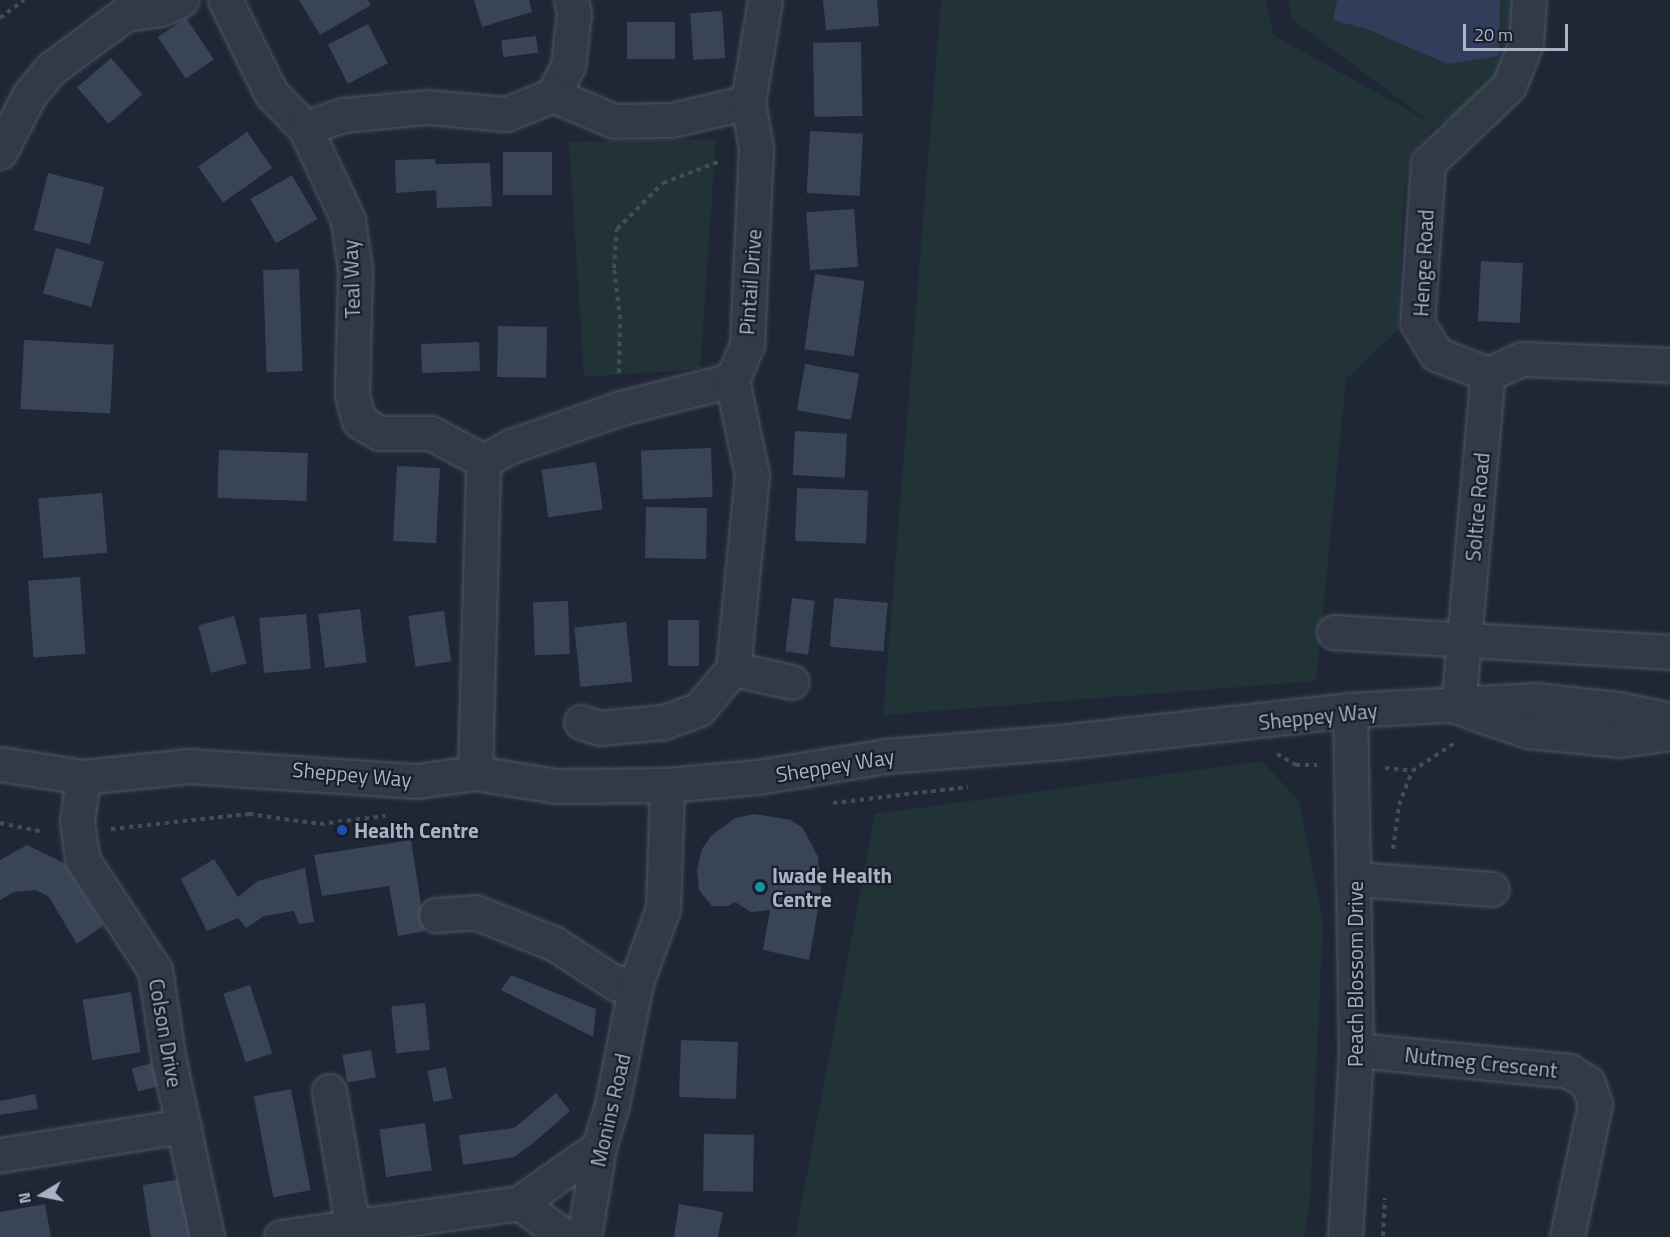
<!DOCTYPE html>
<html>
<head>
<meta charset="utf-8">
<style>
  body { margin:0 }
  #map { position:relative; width:1670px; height:1237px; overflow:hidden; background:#1f2736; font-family:"Titillium Web",sans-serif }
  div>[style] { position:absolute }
  .green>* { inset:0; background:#213337 }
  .water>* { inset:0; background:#303e5c }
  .building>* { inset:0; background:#3a4457; transform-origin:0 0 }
  .path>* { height:4px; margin-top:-2px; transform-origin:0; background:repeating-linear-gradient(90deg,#3e5055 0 4.5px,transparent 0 9px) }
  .roads { filter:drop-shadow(0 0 2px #505665) drop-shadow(0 0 2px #505665) }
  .minor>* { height:33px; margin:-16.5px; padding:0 16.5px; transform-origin:16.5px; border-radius:16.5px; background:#323947 }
  .dots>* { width:16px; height:16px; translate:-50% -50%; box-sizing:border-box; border:3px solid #181e2b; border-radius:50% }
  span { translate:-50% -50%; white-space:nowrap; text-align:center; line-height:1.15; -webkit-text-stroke:4.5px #181e2b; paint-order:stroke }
  .street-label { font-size:21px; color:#acb3c4 }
  .poi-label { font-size:21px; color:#acb3c4; font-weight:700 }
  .left { translate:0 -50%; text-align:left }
  .north { position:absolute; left:12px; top:1165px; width:60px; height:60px; -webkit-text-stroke:4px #181e2b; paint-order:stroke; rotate:260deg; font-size:16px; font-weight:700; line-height:24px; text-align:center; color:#acb3c4 }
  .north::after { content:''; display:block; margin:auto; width:21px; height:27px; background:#acb3c4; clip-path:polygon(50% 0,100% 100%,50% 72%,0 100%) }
  .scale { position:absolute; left:1463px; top:24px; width:105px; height:27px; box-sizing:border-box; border:3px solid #acb3c4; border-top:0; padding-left:8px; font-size:18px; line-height:21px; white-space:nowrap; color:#acb3c4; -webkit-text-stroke:4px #181e2b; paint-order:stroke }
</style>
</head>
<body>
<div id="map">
  <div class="green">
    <div style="clip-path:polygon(941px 0,1266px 0,1273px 35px,1433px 124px,1293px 20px,1288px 0,1337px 0,1333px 20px,1369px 30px,1448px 64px,1499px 56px,1500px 0,1517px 0,1518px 29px,1489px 91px,1432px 130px,1410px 157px,1403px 201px,1398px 330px,1346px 379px,1316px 681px,883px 715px)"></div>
    <div style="clip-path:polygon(716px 139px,700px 369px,584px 377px,569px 142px)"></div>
    <div style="clip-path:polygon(1262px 761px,1299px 801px,1323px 922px,1310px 1202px,1304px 1237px,795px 1237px,875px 814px)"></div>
  </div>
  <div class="water">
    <div style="clip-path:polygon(1337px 0,1500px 0,1499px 56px,1448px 64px,1369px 30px,1333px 20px)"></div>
  </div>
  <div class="building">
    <div style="clip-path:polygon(299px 0,368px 0,371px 5px,320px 35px)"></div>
    <div style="clip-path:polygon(474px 0,529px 0,532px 12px,482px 27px)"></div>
    <div style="clip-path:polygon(823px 0,877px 0,879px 26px,826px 30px)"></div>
    <div style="left:722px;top:11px;width:47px;height:32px;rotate:86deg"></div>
    <div style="left:186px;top:18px;width:50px;height:34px;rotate:56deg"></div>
    <div style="left:675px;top:22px;width:37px;height:48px;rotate:90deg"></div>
    <div style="left:368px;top:24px;width:44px;height:45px;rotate:63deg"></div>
    <div style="left:536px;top:36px;width:17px;height:35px;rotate:83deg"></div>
    <div style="left:861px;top:42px;width:74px;height:48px;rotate:89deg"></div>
    <div style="left:111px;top:58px;width:48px;height:45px;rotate:49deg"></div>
    <div style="left:810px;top:131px;width:53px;height:62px;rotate:3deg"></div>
    <div style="left:247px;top:132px;width:44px;height:60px;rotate:55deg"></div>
    <div style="left:503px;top:152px;width:49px;height:43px"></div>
    <div style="clip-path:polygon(435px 159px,436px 164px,490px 163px,492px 206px,437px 208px,436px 190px,396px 193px,395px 160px)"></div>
    <div style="left:48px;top:173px;width:58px;height:59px;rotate:14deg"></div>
    <div style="left:292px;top:175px;width:51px;height:48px;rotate:60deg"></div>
    <div style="left:854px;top:209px;width:58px;height:48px;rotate:86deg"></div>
    <div style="left:56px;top:248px;width:50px;height:47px;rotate:16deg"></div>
    <div style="left:1481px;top:261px;width:42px;height:60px;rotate:3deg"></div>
    <div style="left:299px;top:269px;width:102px;height:36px;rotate:88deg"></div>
    <div style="left:815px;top:274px;width:50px;height:76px;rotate:8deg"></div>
    <div style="left:498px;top:326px;width:49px;height:51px;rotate:1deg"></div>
    <div style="left:24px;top:340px;width:90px;height:69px;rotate:3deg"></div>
    <div style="left:479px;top:342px;width:29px;height:58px;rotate:88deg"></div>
    <div style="left:805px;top:364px;width:55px;height:47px;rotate:10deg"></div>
    <div style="left:795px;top:431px;width:52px;height:44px;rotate:3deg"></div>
    <div style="left:711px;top:448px;width:49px;height:70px;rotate:88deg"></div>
    <div style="left:219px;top:450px;width:89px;height:48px;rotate:2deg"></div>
    <div style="left:596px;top:462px;width:48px;height:55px;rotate:82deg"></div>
    <div style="left:397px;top:466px;width:43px;height:75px;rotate:3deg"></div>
    <div style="left:797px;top:488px;width:71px;height:53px;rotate:2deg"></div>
    <div style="left:102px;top:493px;width:60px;height:64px;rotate:85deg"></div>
    <div style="left:646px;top:507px;width:61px;height:51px;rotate:1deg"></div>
    <div style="left:80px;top:577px;width:77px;height:52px;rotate:86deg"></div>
    <div style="left:792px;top:598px;width:23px;height:54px;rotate:7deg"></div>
    <div style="left:834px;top:598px;width:54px;height:49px;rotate:5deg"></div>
    <div style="left:568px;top:601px;width:53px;height:35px;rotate:88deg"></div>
    <div style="left:360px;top:609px;width:54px;height:42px;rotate:83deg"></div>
    <div style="left:444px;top:611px;width:51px;height:36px;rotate:82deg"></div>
    <div style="left:306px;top:614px;width:55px;height:47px;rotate:85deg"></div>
    <div style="left:234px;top:616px;width:49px;height:37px;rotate:75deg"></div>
    <div style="left:668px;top:620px;width:31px;height:46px"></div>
    <div style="left:626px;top:622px;width:60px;height:52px;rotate:84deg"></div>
    <div style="clip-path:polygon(754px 814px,791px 820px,803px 828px,818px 857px,821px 892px,809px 960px,763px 950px,770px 910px,751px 912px,735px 902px,728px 906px,712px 906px,699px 890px,697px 870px,702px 849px,711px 836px,735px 818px)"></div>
    <div style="clip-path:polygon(411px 840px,425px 931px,398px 936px,389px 886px,322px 896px,314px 855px)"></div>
    <div style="clip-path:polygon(27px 845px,64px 863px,104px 925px,77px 944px,49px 897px,36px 890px,14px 892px,0 900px,0 860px)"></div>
    <div style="clip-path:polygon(214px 859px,238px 897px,258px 881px,305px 868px,314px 922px,299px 924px,294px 911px,264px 916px,246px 928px,238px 918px,207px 931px,181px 879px)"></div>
    <div style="clip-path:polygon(511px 975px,596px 1009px,593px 1037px,501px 990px)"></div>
    <div style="left:250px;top:985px;width:72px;height:28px;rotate:72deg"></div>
    <div style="left:131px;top:992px;width:61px;height:49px;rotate:81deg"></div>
    <div style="left:425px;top:1003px;width:47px;height:34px;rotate:84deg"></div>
    <div style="left:681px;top:1040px;width:57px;height:57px;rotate:2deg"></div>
    <div style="left:371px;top:1050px;width:28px;height:29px;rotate:80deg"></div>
    <div style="left:152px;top:1063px;width:24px;height:21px;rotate:75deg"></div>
    <div style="left:446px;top:1067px;width:32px;height:19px;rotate:79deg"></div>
    <div style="left:291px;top:1089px;width:103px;height:38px;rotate:79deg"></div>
    <div style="clip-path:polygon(556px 1093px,570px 1111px,532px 1144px,514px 1157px,463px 1165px,459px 1135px,514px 1128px)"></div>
    <div style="clip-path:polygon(35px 1094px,38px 1109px,0 1115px,0 1101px)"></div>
    <div style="left:425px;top:1123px;width:48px;height:46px;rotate:82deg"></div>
    <div style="left:704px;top:1134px;width:50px;height:57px;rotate:1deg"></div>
    <div style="left:181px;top:1179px;width:59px;height:39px;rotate:81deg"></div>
    <div style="clip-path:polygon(45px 1204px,51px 1237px,0 1237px,0 1212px)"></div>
    <div style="clip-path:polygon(679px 1204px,723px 1212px,718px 1237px,674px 1237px)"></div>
  </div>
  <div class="path">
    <div style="left:0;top:18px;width:30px;rotate:-37deg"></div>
    <div style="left:619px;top:373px;width:54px;rotate:-88.9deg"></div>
    <div style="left:620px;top:319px;width:51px;rotate:-96.7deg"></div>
    <div style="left:614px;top:268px;width:39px;rotate:-86deg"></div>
    <div style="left:617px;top:229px;width:65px;rotate:-45deg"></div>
    <div style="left:663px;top:183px;width:62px;rotate:-20.8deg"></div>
    <div style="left:1277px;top:754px;width:22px;rotate:30deg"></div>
    <div style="left:1296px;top:765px;width:21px"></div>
    <div style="left:1385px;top:768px;width:27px;rotate:6deg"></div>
    <div style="left:833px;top:803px;width:136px;rotate:-6.8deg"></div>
    <div style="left:0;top:823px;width:44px;rotate:11.8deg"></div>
    <div style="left:111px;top:829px;width:139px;rotate:-6.2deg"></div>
    <div style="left:249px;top:814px;width:72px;rotate:8deg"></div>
    <div style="left:320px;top:824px;width:66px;rotate:-6.9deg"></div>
    <div style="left:1393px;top:849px;width:44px;rotate:-82.2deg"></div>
    <div style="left:1399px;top:805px;width:36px;rotate:-69deg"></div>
    <div style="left:1412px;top:771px;width:53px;rotate:-33.4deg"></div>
    <div style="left:1383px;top:1236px;width:38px;rotate:-87deg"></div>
  </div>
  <div class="roads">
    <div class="minor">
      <div style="left:225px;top:0;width:104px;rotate:63.7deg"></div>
      <div style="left:271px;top:93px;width:49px;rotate:45.8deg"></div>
      <div style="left:305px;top:128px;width:102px;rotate:64.9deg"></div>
      <div style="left:348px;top:220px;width:50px;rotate:82deg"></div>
      <div style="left:355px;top:270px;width:125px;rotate:91.4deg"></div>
      <div style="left:352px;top:395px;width:27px;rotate:75deg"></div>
      <div style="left:359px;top:421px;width:23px;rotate:31deg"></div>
      <div style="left:379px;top:433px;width:52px"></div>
      <div style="left:431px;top:433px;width:59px;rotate:28.3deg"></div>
      <div style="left:483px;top:461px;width:32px;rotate:-28deg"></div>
      <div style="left:511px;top:446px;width:116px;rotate:-19.1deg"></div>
      <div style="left:621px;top:408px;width:114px;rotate:-14.2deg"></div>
      <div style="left:1529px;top:0;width:43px;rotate:94deg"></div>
      <div style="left:1526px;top:43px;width:46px;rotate:111.6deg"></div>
      <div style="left:1509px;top:86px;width:112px;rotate:136.5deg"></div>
      <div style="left:1428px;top:163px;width:160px;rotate:93.9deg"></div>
      <div style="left:1417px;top:323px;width:36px;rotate:58deg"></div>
      <div style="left:1436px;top:354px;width:56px;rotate:21deg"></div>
      <div style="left:1488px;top:374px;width:37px;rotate:-24deg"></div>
      <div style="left:1522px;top:359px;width:148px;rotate:2.3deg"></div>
      <div style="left:553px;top:95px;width:34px;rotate:-63deg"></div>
      <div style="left:568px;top:65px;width:51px;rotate:-83.3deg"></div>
      <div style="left:574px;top:14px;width:14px;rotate:-102deg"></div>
      <div style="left:305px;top:128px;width:40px;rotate:-18.9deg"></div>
      <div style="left:343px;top:115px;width:84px;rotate:-5.4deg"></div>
      <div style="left:427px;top:107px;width:79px;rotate:5.1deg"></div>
      <div style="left:506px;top:114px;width:51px;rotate:-22deg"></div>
      <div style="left:553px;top:95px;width:66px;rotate:23.1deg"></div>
      <div style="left:614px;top:121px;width:58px;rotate:-1deg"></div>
      <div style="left:672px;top:120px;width:78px;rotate:-13.3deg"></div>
      <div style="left:0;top:152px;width:64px;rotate:-63deg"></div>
      <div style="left:29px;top:95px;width:35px;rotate:-50deg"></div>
      <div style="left:52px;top:68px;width:91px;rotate:-36.5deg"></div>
      <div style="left:125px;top:14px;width:35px;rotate:-8deg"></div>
      <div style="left:160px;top:9px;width:23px;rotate:-23deg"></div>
      <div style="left:1334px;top:632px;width:337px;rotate:3.4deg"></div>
      <div style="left:733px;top:669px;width:195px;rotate:-84.4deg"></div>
      <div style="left:752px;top:475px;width:97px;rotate:-101.9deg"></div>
      <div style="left:732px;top:380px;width:38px;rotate:-67deg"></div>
      <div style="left:747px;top:345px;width:196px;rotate:-87.4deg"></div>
      <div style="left:756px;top:149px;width:48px;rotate:-99.7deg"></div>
      <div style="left:748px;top:102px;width:103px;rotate:-80.5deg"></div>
      <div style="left:1458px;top:707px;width:334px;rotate:-84.9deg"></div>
      <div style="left:1469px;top:711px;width:62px;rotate:18.7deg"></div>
      <div style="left:1528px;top:731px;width:91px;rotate:5.6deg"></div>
      <div style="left:1619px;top:740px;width:51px;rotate:-7.8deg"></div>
      <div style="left:581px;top:722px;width:20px;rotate:18deg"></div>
      <div style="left:600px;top:728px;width:64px;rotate:-5.4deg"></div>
      <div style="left:664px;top:722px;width:37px;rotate:-20deg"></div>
      <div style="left:699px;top:709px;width:52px;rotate:-49.6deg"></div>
      <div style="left:733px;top:669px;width:60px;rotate:12.4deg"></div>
      <div style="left:0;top:764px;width:84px;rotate:8.9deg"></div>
      <div style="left:83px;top:777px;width:107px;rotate:-5.9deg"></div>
      <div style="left:189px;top:766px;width:228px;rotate:3.8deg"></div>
      <div style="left:417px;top:781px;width:59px;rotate:-7.9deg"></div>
      <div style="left:475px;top:773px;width:83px;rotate:9deg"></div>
      <div style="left:557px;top:786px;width:110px;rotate:-0.5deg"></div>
      <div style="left:667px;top:785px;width:90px;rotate:-5.1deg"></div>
      <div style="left:757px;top:777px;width:131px;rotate:-9.2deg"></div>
      <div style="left:886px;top:756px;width:175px;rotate:-4.6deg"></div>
      <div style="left:1060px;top:742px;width:292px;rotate:-6.3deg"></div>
      <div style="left:1350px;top:710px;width:185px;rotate:-3.1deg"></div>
      <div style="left:1535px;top:700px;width:83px;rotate:6.2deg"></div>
      <div style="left:1618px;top:709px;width:53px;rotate:11.9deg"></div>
      <div style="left:475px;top:773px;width:312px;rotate:-88.5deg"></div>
      <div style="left:83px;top:777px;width:45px;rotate:97.6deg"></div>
      <div style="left:77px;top:822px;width:37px;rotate:82deg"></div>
      <div style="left:82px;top:859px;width:133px;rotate:56.7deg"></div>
      <div style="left:155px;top:970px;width:92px;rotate:81.3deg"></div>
      <div style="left:169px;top:1061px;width:180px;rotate:77.8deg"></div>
      <div style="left:1355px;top:879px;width:137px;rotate:4.2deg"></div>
      <div style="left:436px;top:915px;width:39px;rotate:-4deg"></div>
      <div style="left:475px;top:912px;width:86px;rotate:21.8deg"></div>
      <div style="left:555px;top:944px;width:72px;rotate:33deg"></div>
      <div style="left:615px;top:983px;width:21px"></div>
      <div style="left:1356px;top:1050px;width:214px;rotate:5.6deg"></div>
      <div style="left:1569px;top:1071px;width:22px;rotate:32deg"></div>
      <div style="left:1588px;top:1083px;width:22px;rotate:72deg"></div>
      <div style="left:1595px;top:1104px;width:136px;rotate:101.9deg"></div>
      <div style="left:329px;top:1091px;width:139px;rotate:80.1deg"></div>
      <div style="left:0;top:1155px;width:186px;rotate:-9deg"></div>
      <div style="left:519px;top:1203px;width:58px;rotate:35.9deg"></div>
      <div style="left:281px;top:1237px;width:240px;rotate:-8.1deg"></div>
      <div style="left:519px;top:1203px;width:98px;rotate:-35deg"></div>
      <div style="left:584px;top:1237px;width:91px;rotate:-80.5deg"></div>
      <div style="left:599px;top:1147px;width:44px;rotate:-72.8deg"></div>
      <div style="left:612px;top:1105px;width:124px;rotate:-78.9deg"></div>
      <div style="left:636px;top:983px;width:80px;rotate:-70.2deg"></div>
      <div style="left:663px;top:908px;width:123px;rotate:-88.1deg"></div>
      <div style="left:1345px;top:1237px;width:187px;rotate:-86.6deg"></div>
      <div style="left:1356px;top:1050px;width:340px;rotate:-91deg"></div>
    </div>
  </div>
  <div class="dots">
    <div style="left:342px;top:830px;background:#1a4fb4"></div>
    <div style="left:760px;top:887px;background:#0f9aa8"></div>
  </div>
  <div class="street-label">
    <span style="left:1423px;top:263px;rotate:-87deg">Henge Road</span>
    <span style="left:351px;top:279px;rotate:-92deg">Teal Way</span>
    <span style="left:750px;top:282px;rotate:-86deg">Pintail Drive</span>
    <span style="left:1477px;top:507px;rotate:-85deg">Soltice Road</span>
    <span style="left:1318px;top:716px;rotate:-6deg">Sheppey Way</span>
    <span style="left:835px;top:765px;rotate:-9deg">Sheppey Way</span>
    <span style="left:352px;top:774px;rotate:5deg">Sheppey Way</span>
    <span style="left:1355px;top:974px;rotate:-90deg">Peach Blossom Drive</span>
    <span style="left:166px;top:1033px;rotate:80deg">Colson Drive</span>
    <span style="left:1481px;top:1062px;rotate:6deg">Nutmeg Crescent</span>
    <span style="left:610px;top:1110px;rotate:-77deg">Monins Road</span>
  </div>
  <div class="poi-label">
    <span class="left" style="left:354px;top:830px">Health Centre</span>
    <span class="left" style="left:772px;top:887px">Iwade Health<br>Centre</span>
  </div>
  <div class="north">N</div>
  <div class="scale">20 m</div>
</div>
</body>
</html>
